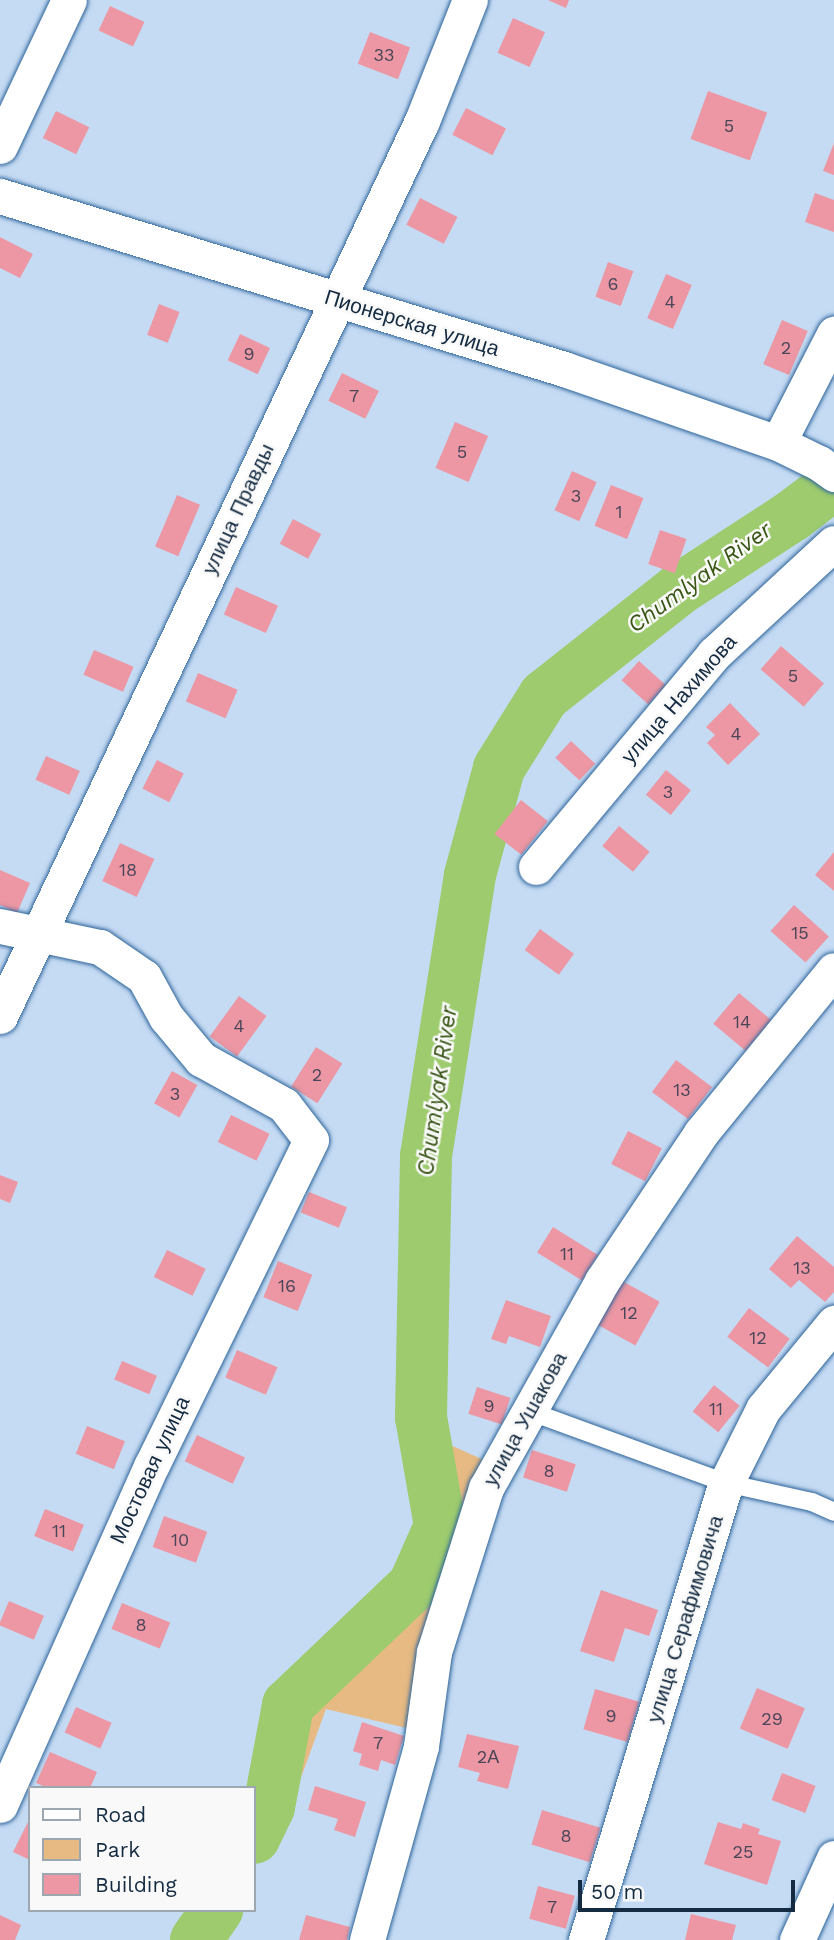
<!DOCTYPE html>
<html>
<head>
<meta charset="utf-8">
<style>
  body { margin:0 }
  #map { position:relative; width:834px; height:1940px; overflow:hidden; background:#c5dbf4; font-family:"Work Sans",sans-serif }
  div>[style] { position:absolute }
  .green>* { inset:0; background:#e7b983 }
  .river>* { height:52px; margin:-26px; padding:0 26px; transform-origin:26px; border-radius:26px; background:#9dcb6e }
  .building>* { inset:0; background:#ec97a3; transform-origin:0 0 }
  .roads { filter:drop-shadow(0 0 2px #2d649a) drop-shadow(0 0 2px #2d649a) }
  .service>* { height:18px; margin:-9px; padding:0 9px; transform-origin:9px; border-radius:9px; background:#fff }
  .minor>* { height:35px; margin:-17.5px; padding:0 17.5px; transform-origin:17.5px; border-radius:17.5px; background:#fff }
  span { translate:-50% -50%; white-space:nowrap; text-align:center; line-height:1.15; -webkit-text-stroke:5px #f9f9f9; paint-order:stroke }
  .number-label { font-size:18px; color:#4a465a }
  .number-label span { -webkit-text-stroke-width:0 }
  .street-label { font-size:21px; color:#142b42 }
  .water-label { font-size:23px; color:#385514; font-style:italic }
  .legend { position:absolute; left:28px; top:1786px; width:228px; height:126px; box-sizing:border-box; background:#f9f9f9; border:2px solid #9da7b0; margin:0; padding:9px 12px; list-style:none; font-size:21px; color:#142b42 }
  .legend li { display:flex; align-items:center; gap:14px; height:35px }
  .legend b { width:35px; border:2px solid #9da7b0 }
  .scale { position:absolute; left:578px; top:1880px; width:217px; height:32px; box-sizing:border-box; border:4px solid #142b42; border-top:0; padding-left:9px; font-size:21px; line-height:24px; white-space:nowrap; color:#142b42; -webkit-text-stroke:5px #f9f9f9; paint-order:stroke }
</style>
</head>
<body>
<div id="map">
  <div class="green">
    <div style="clip-path:polygon(446px 1443px,488px 1462px,415px 1730px,326px 1709px,299px 1783px,293px 1708px,418px 1593px,453px 1516px)"></div>
  </div>
  <div class="river">
    <div style="left:254px;top:1838px;width:34px;rotate:-64deg"></div>
    <div style="left:269px;top:1807px;width:104px;rotate:-79.4deg"></div>
    <div style="left:288px;top:1705px;width:174px;rotate:-43.6deg"></div>
    <div style="left:414px;top:1585px;width:64px;rotate:-66.2deg"></div>
    <div style="left:440px;top:1526px;width:111px;rotate:-99.9deg"></div>
    <div style="left:421px;top:1417px;width:261px;rotate:-88.9deg"></div>
    <div style="left:426px;top:1156px;width:284px;rotate:-81.1deg"></div>
    <div style="left:470px;top:875px;width:111px;rotate:-74.8deg"></div>
    <div style="left:499px;top:768px;width:85px;rotate:-58deg"></div>
    <div style="left:544px;top:696px;width:171px;rotate:-38.3deg"></div>
    <div style="left:678px;top:590px;width:136px;rotate:-33deg"></div>
    <div style="left:792px;top:516px;width:53px;rotate:-37.3deg"></div>
    <div style="left:196px;top:1940px;width:37px;rotate:-55deg"></div>
  </div>
  <div class="building">
    <div style="clip-path:polygon(548px 0,569px 0,566px 8px)"></div>
    <div style="left:110px;top:6px;width:38px;height:27px;rotate:25deg"></div>
    <div style="left:513px;top:18px;width:35px;height:38px;rotate:24deg"></div>
    <div style="left:370px;top:32px;width:43px;height:34px;rotate:21deg"></div>
    <div style="left:708px;top:91px;width:63px;height:51px;rotate:20deg"></div>
    <div style="left:466px;top:108px;width:45px;height:30px;rotate:27deg"></div>
    <div style="left:56px;top:111px;width:37px;height:30px;rotate:26deg"></div>
    <div style="clip-path:polygon(834px 143px,834px 175px,823px 171px)"></div>
    <div style="clip-path:polygon(815px 193px,834px 200px,834px 232px,805px 222px)"></div>
    <div style="left:420px;top:198px;width:42px;height:30px;rotate:27deg"></div>
    <div style="clip-path:polygon(0 237px,33px 254px,20px 278px,0 268px)"></div>
    <div style="left:608px;top:262px;width:27px;height:37px;rotate:20deg"></div>
    <div style="left:666px;top:274px;width:28px;height:48px;rotate:23deg"></div>
    <div style="left:159px;top:304px;width:22px;height:33px;rotate:21deg"></div>
    <div style="left:782px;top:320px;width:28px;height:48px;rotate:23deg"></div>
    <div style="left:240px;top:334px;width:33px;height:29px;rotate:25deg"></div>
    <div style="left:342px;top:373px;width:41px;height:31px;rotate:26deg"></div>
    <div style="left:455px;top:422px;width:36px;height:50px;rotate:23deg"></div>
    <div style="left:572px;top:471px;width:27px;height:43px;rotate:24deg"></div>
    <div style="left:611px;top:485px;width:35px;height:44px;rotate:22deg"></div>
    <div style="left:177px;top:495px;width:25px;height:56px;rotate:23deg"></div>
    <div style="left:293px;top:519px;width:32px;height:28px;rotate:28deg"></div>
    <div style="left:660px;top:530px;width:28px;height:36px;rotate:19deg"></div>
    <div style="left:236px;top:587px;width:46px;height:30px;rotate:24deg"></div>
    <div style="left:781px;top:646px;width:57px;height:31px;rotate:41deg"></div>
    <div style="left:94px;top:650px;width:43px;height:27px;rotate:23deg"></div>
    <div style="left:639px;top:661px;width:36px;height:26px;rotate:42deg"></div>
    <div style="left:198px;top:673px;width:43px;height:31px;rotate:23deg"></div>
    <div style="clip-path:polygon(730px 703px,760px 734px,728px 765px,707px 743px,715px 735px,706px 727px)"></div>
    <div style="left:571px;top:741px;width:33px;height:23px;rotate:43deg"></div>
    <div style="left:46px;top:756px;width:37px;height:26px;rotate:24deg"></div>
    <div style="left:157px;top:760px;width:30px;height:32px;rotate:27deg"></div>
    <div style="left:666px;top:770px;width:32px;height:32px;rotate:39deg"></div>
    <div style="left:521px;top:800px;width:34px;height:43px;rotate:38deg"></div>
    <div style="left:619px;top:826px;width:40px;height:26px;rotate:40deg"></div>
    <div style="left:120px;top:843px;width:38px;height:42px;rotate:25deg"></div>
    <div style="clip-path:polygon(834px 852px,834px 891px,815px 875px)"></div>
    <div style="clip-path:polygon(0 870px,30px 883px,17px 913px,0 905px)"></div>
    <div style="left:794px;top:905px;width:47px;height:35px;rotate:42deg"></div>
    <div style="left:540px;top:929px;width:42px;height:26px;rotate:36deg"></div>
    <div style="left:739px;top:993px;width:42px;height:40px;rotate:40deg"></div>
    <div style="left:239px;top:996px;width:34px;height:50px;rotate:36deg"></div>
    <div style="left:316px;top:1047px;width:31px;height:47px;rotate:32deg"></div>
    <div style="left:676px;top:1060px;width:45px;height:40px;rotate:37deg"></div>
    <div style="left:172px;top:1071px;width:29px;height:37px;rotate:29deg"></div>
    <div style="left:231px;top:1115px;width:43px;height:30px;rotate:26deg"></div>
    <div style="left:628px;top:1131px;width:38px;height:37px;rotate:27deg"></div>
    <div style="clip-path:polygon(0 1175px,18px 1182px,10px 1203px,0 1199px)"></div>
    <div style="left:309px;top:1192px;width:41px;height:22px;rotate:22deg"></div>
    <div style="left:553px;top:1227px;width:53px;height:30px;rotate:32deg"></div>
    <div style="clip-path:polygon(797px 1236px,834px 1267px,834px 1292px,825px 1302px,799px 1280px,791px 1288px,769px 1269px)"></div>
    <div style="left:167px;top:1250px;width:43px;height:30px;rotate:26deg"></div>
    <div style="left:278px;top:1261px;width:37px;height:39px;rotate:22deg"></div>
    <div style="left:622px;top:1281px;width:43px;height:50px;rotate:29deg"></div>
    <div style="clip-path:polygon(506px 1300px,551px 1316px,540px 1347px,509px 1336px,506px 1344px,491px 1339px)"></div>
    <div style="left:749px;top:1308px;width:51px;height:36px;rotate:37deg"></div>
    <div style="left:237px;top:1350px;width:44px;height:30px;rotate:23deg"></div>
    <div style="left:122px;top:1361px;width:38px;height:20px;rotate:23deg"></div>
    <div style="left:714px;top:1385px;width:33px;height:34px;rotate:39deg"></div>
    <div style="left:477px;top:1387px;width:35px;height:28px;rotate:18deg"></div>
    <div style="left:87px;top:1426px;width:41px;height:30px;rotate:22deg"></div>
    <div style="left:197px;top:1435px;width:53px;height:29px;rotate:25deg"></div>
    <div style="left:532px;top:1450px;width:46px;height:29px;rotate:18deg"></div>
    <div style="left:45px;top:1509px;width:42px;height:29px;rotate:22deg"></div>
    <div style="left:164px;top:1516px;width:46px;height:33px;rotate:20deg"></div>
    <div style="clip-path:polygon(601px 1590px,658px 1610px,649px 1636px,625px 1628px,614px 1662px,580px 1651px)"></div>
    <div style="left:9px;top:1601px;width:38px;height:26px;rotate:23deg"></div>
    <div style="left:122px;top:1603px;width:52px;height:28px;rotate:22deg"></div>
    <div style="left:757px;top:1688px;width:52px;height:44px;rotate:23deg"></div>
    <div style="left:595px;top:1689px;width:46px;height:42px;rotate:16deg"></div>
    <div style="left:76px;top:1707px;width:39px;height:28px;rotate:24deg"></div>
    <div style="clip-path:polygon(362px 1722px,404px 1736px,395px 1765px,381px 1760px,378px 1771px,359px 1765px,362px 1754px,353px 1751px)"></div>
    <div style="clip-path:polygon(467px 1734px,519px 1746px,508px 1789px,477px 1781px,480px 1773px,458px 1767px)"></div>
    <div style="clip-path:polygon(50px 1752px,97px 1772px,90px 1788px,48px 1788px,36px 1783px)"></div>
    <div style="left:782px;top:1773px;width:36px;height:29px;rotate:21deg"></div>
    <div style="clip-path:polygon(315px 1786px,366px 1802px,355px 1837px,334px 1830px,338px 1819px,308px 1810px)"></div>
    <div style="left:542px;top:1810px;width:61px;height:36px;rotate:17deg"></div>
    <div style="clip-path:polygon(30px 1818px,30px 1860px,13px 1852px)"></div>
    <div style="clip-path:polygon(718px 1822px,741px 1829px,743px 1823px,760px 1829px,758px 1834px,781px 1841px,767px 1885px,704px 1864px)"></div>
    <div style="left:538px;top:1886px;width:38px;height:34px;rotate:15deg"></div>
    <div style="clip-path:polygon(691px 1914px,736px 1925px,732px 1940px,685px 1940px)"></div>
    <div style="clip-path:polygon(0 1915px,21px 1925px,15px 1940px,0 1940px)"></div>
    <div style="clip-path:polygon(306px 1915px,350px 1927px,347px 1940px,299px 1940px)"></div>
  </div>
  <div class="roads">
    <div class="service">
      <div style="left:529px;top:1411px;width:210px;rotate:20.1deg"></div>
      <div style="left:726px;top:1483px;width:88px;rotate:12.5deg"></div>
      <div style="left:812px;top:1502px;width:24px;rotate:24deg"></div>
    </div>
    <div class="minor">
      <div style="left:0;top:146px;width:161px;rotate:-64.7deg"></div>
      <div style="left:0;top:196px;width:590px;rotate:17.05deg"></div>
      <div style="left:564px;top:369px;width:226px;rotate:19.1deg"></div>
      <div style="left:778px;top:443px;width:46px;rotate:26deg"></div>
      <div style="left:819px;top:463px;width:19px;rotate:36deg"></div>
      <div style="left:778px;top:443px;width:123px;rotate:-62.8deg"></div>
      <div style="left:536px;top:867px;width:278px;rotate:-50.1deg"></div>
      <div style="left:714px;top:654px;width:163px;rotate:-42.8deg"></div>
      <div style="left:0;top:926px;width:102px;rotate:11.9deg"></div>
      <div style="left:100px;top:947px;width:53px;rotate:34.3deg"></div>
      <div style="left:144px;top:977px;width:46px;rotate:61.2deg"></div>
      <div style="left:166px;top:1017px;width:55px;rotate:50.2deg"></div>
      <div style="left:201px;top:1059px;width:95px;rotate:29deg"></div>
      <div style="left:284px;top:1105px;width:44px;rotate:52.4deg"></div>
      <div style="left:311px;top:1140px;width:363px;rotate:116.1deg"></div>
      <div style="left:151px;top:1466px;width:371px;rotate:114deg"></div>
      <div style="left:0;top:1016px;width:989px;rotate:-64.76deg"></div>
      <div style="left:422px;top:121px;width:130px;rotate:-68.4deg"></div>
      <div style="left:367px;top:1940px;width:201px;rotate:-74.4deg"></div>
      <div style="left:421px;top:1746px;width:95px;rotate:-82.1deg"></div>
      <div style="left:434px;top:1652px;width:172px;rotate:-72.4deg"></div>
      <div style="left:486px;top:1488px;width:237px;rotate:-60.7deg"></div>
      <div style="left:602px;top:1281px;width:178px;rotate:-56.2deg"></div>
      <div style="left:701px;top:1133px;width:210px;rotate:-50.8deg"></div>
      <div style="left:586px;top:1940px;width:478px;rotate:-73deg"></div>
      <div style="left:726px;top:1483px;width:83px;rotate:-63.4deg"></div>
      <div style="left:763px;top:1409px;width:112px;rotate:-50.5deg"></div>
      <div style="left:797px;top:1940px;width:90px;rotate:-65.7deg"></div>
    </div>
  </div>
  <div class="number-label">
    <span style="left:384px;top:55px">33</span>
    <span style="left:729px;top:126px">5</span>
    <span style="left:613px;top:284px">6</span>
    <span style="left:670px;top:302px">4</span>
    <span style="left:786px;top:348px">2</span>
    <span style="left:249px;top:354px">9</span>
    <span style="left:354px;top:396px">7</span>
    <span style="left:462px;top:452px">5</span>
    <span style="left:576px;top:496px">3</span>
    <span style="left:619px;top:512px">1</span>
    <span style="left:793px;top:676px">5</span>
    <span style="left:736px;top:734px">4</span>
    <span style="left:668px;top:792px">3</span>
    <span style="left:128px;top:870px">18</span>
    <span style="left:800px;top:933px">15</span>
    <span style="left:742px;top:1022px">14</span>
    <span style="left:239px;top:1026px">4</span>
    <span style="left:317px;top:1075px">2</span>
    <span style="left:682px;top:1090px">13</span>
    <span style="left:175px;top:1094px">3</span>
    <span style="left:567px;top:1254px">11</span>
    <span style="left:802px;top:1268px">13</span>
    <span style="left:287px;top:1286px">16</span>
    <span style="left:629px;top:1313px">12</span>
    <span style="left:758px;top:1338px">12</span>
    <span style="left:489px;top:1406px">9</span>
    <span style="left:716px;top:1409px">11</span>
    <span style="left:549px;top:1471px">8</span>
    <span style="left:59px;top:1531px">11</span>
    <span style="left:180px;top:1540px">10</span>
    <span style="left:141px;top:1625px">8</span>
    <span style="left:611px;top:1716px">9</span>
    <span style="left:772px;top:1719px">29</span>
    <span style="left:378px;top:1743px">7</span>
    <span style="left:488px;top:1757px">2А</span>
    <span style="left:566px;top:1836px">8</span>
    <span style="left:743px;top:1852px">25</span>
    <span style="left:552px;top:1907px">7</span>
  </div>
  <div class="street-label">
    <span style="left:412px;top:323px;rotate:17deg">Пионерская улица</span>
    <span style="left:238px;top:509px;rotate:-65deg">улица Правды</span>
    <span style="left:679px;top:699px;rotate:-49deg">улица Нахимова</span>
    <span style="left:525px;top:1419px;rotate:-61deg">улица Ушакова</span>
    <span style="left:150px;top:1470px;rotate:-65deg">Мостовая улица</span>
    <span style="left:685px;top:1619px;rotate:-73deg">улица Серафимовича</span>
  </div>
  <div class="water-label">
    <span style="left:700px;top:578px;rotate:-36deg">Chumlyak River</span>
    <span style="left:438px;top:1091px;rotate:-82deg">Chumlyak River</span>
  </div>
  <ul class="legend">
  <li><b style="height:9px;background:#fff"></b>Road</li>
  <li><b style="height:19px;background:#e7b983"></b>Park</li>
  <li><b style="height:19px;background:#ec97a3"></b>Building</li>
  </ul>
  <div class="scale">50 m</div>
</div>
</body>
</html>
